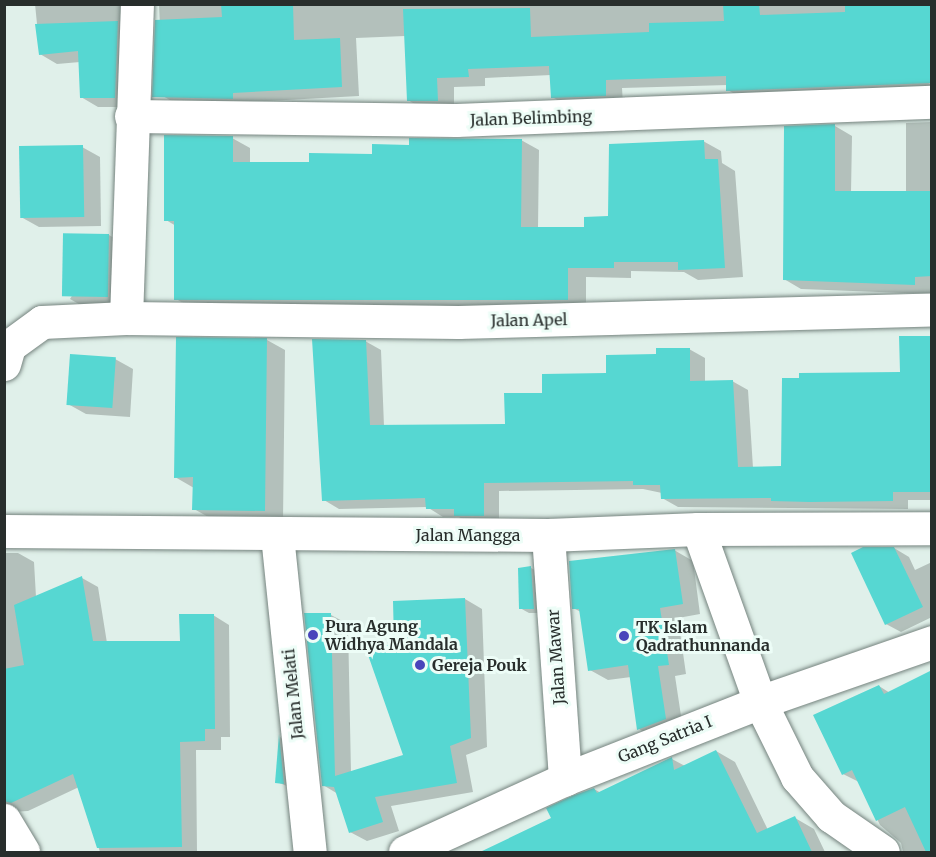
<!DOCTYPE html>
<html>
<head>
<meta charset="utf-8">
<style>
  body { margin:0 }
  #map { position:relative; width:936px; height:857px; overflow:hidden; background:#e0f0ea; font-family:Merriweather,serif }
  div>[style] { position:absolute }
  .shadow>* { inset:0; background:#0003 }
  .building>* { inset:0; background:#56d7d2; transform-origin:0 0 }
  .roads { filter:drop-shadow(0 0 2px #75837e) drop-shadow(0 0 2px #75837e) }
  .minor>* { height:33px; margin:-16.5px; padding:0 16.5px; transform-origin:16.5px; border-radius:16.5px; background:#fff }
  .dots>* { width:16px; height:16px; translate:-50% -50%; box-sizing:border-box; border:3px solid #edfdf7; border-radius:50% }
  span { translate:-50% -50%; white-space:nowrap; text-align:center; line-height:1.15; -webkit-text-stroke:6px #edfdf7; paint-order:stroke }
  .street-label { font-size:16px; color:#282e2c }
  .poi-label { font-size:16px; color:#282e2c; font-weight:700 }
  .left { translate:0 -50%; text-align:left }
  .frame { position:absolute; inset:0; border:6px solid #282e2c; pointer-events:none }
</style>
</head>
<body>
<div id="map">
  <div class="shadow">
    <div style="clip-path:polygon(35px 4px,127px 4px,131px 107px,98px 107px,81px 97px,80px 62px,57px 64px,40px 54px)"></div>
    <div style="clip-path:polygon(159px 4px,932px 4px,925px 81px,932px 85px,932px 93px,745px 100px,728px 90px,728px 85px,622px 88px,623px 104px,569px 106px,552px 97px,551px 75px,485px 78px,485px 86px,454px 87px,454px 110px,425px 110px,408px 100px,405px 36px,356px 38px,359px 96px,180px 106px,163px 96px)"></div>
    <div style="clip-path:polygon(932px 122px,931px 294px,801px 289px,784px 279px,835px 126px,852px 136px,851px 193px,906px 193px,906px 123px)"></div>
    <div style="clip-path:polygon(232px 138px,250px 148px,250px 163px,310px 164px,373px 156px,411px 146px,521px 140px,539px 150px,538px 228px,585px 229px,610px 218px,703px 141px,721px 151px,722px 163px,735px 171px,743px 277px,698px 280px,684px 272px,631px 271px,631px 278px,586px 277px,586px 310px,194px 309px,176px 299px,176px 226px,166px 220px)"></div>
    <div style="clip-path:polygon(82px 147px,100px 157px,101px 226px,39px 227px,21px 217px)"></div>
    <div style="clip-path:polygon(109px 235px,127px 246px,126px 307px,88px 309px,70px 299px)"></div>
    <div style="clip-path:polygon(932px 338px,932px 500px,908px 500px,908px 509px,678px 507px,662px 498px,662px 493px,643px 489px,499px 491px,499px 524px,471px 524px,459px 517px,443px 517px,427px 507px,339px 509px,324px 500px,365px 341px,381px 350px,384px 426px,506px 425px,544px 394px,658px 356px,689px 349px,705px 358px,705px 382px,732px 381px,748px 390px,753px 468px,783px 467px,902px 373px)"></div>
    <div style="clip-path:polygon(267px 340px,285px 350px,283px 521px,212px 519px,194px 509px,194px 488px,175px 477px)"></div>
    <div style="clip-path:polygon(115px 359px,133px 369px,130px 417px,86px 414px,68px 404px)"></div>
    <div style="clip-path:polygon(894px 548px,909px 557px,915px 570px,932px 562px,932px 617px,901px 632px,886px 624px)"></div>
    <div style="clip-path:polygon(674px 550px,693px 561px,700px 614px,678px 618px,686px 674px,675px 676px,683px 729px,657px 740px,639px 729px,631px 677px,608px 680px,590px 670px,581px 612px,573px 608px)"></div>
    <div style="clip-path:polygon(4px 553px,18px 553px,34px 562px,36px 597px,82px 578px,98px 587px,107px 643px,181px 642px,213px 615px,229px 625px,230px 737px,221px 737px,221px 750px,196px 750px,197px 851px,208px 852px,100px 852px,79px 787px,28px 811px,11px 812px,4px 823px)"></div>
    <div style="clip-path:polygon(531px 568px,540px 573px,543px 613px,529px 613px,520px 608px)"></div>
    <div style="clip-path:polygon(465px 599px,482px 609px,487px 747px,466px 755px,473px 792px,391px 806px,399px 831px,367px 841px,350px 832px,338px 794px,323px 785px,306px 615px,331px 615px,348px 624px,351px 773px,405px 756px,396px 644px)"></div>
    <div style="clip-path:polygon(932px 672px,932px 852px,903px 852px,901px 843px,880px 825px,859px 782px,843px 774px,879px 686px,890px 693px)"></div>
    <div style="clip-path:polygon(280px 737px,288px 741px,292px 788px,277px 782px)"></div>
    <div style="clip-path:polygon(716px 751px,735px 762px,768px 830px,795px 818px,814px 829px,825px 852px,483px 852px,553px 819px,594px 789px,601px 793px,672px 759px,685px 766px)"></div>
  </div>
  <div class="building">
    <div style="clip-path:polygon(221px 4px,293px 4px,294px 40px,340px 38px,342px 87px,233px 93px,233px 99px,152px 97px,155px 20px,222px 17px)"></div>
    <div style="clip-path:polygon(723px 4px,759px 4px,760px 15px,845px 12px,845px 4px,932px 4px,932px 83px,726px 91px,726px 76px,606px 80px,606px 96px,551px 98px,549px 66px,468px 69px,469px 77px,437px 78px,438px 101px,407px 101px,403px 9px,530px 8px,531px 37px,649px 32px,649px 23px,724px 21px)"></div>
    <div style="clip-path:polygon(118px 21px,115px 98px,80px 98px,78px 51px,39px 55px,35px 24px)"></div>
    <div style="clip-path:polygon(835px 124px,835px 191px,932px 191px,932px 276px,915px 277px,915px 285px,783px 280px,784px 126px)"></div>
    <div style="clip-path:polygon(164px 135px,233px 136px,233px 162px,309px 162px,309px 153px,372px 154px,372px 144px,409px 145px,409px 138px,522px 139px,521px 227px,584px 227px,584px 217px,608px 216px,609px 144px,704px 140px,705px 159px,718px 159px,725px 268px,678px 270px,678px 262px,614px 262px,614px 268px,568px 268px,568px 300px,174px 300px,174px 221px,164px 221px)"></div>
    <div style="left:83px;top:145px;width:72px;height:64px;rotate:89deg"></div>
    <div style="left:109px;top:234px;width:63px;height:46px;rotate:91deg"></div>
    <div style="clip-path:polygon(899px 336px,932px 336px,932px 492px,893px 492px,893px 501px,810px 502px,771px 501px,771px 498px,661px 499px,660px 485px,633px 485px,633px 481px,484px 483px,484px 516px,454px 516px,454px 509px,426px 509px,425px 498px,322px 501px,312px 339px,366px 340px,370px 425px,505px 424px,504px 393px,542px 393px,542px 374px,606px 373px,606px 355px,656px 354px,656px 348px,690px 348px,690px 381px,733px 380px,738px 467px,781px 466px,782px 378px,799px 378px,799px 373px,900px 372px)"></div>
    <div style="clip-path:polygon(176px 337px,267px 338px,265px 511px,192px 510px,193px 477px,174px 478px)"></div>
    <div style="left:70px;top:354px;width:46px;height:51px;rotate:4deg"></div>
    <div style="clip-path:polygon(863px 547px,894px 547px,923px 607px,885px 625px,851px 553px)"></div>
    <div style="clip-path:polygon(675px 549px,683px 604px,660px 608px,669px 665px,658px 666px,666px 719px,637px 730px,628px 665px,588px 671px,579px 609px,572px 609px,569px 561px)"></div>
    <div style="clip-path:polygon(531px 566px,534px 609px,519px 609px,518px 568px)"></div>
    <div style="clip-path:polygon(82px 576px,93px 641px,180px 641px,179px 614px,214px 614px,215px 729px,205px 729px,205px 741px,180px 742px,182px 847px,97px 848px,73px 774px,11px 803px,4px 801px,4px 669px,24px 665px,14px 605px)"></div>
    <div style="clip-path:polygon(465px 598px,471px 738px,450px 746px,457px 783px,375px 797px,383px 822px,349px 833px,334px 787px,322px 786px,304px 613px,331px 613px,335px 776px,403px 755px,367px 652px,394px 643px,393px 601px)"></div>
    <div style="clip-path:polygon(932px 670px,932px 852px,926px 852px,905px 807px,876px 821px,852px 770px,842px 775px,813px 715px,879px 685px,884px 694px)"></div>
    <div style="clip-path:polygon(279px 734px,284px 784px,275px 783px)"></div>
    <div style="clip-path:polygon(716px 750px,757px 833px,795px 816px,812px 852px,480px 852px,551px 818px,546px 808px,572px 796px,594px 788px,597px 793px,672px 757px,674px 770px)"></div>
  </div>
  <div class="roads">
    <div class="minor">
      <div style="left:131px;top:116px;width:325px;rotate:0.7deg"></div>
      <div style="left:456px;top:120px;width:476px;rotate:-2.2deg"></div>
      <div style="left:126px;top:318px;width:314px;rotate:-88deg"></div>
      <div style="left:4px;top:364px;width:19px;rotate:-74deg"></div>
      <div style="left:9px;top:346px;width:41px;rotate:-36deg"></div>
      <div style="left:42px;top:322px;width:84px;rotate:-2.7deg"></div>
      <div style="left:126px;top:318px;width:332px;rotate:0.7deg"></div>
      <div style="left:458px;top:322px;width:474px;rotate:-1.5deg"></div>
      <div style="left:698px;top:529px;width:184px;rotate:70.3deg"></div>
      <div style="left:760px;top:702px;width:84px;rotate:63.7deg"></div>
      <div style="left:797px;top:777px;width:52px;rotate:48.9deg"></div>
      <div style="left:831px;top:816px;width:63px;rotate:34.7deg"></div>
      <div style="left:4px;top:531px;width:544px;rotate:0.42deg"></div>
      <div style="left:548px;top:535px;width:150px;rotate:-2.3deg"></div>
      <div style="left:698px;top:529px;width:234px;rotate:-0.2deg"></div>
      <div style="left:277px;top:535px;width:319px;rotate:84.1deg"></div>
      <div style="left:548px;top:535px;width:245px;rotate:86deg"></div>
      <div style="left:4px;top:820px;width:37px;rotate:59deg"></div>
      <div style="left:405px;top:852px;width:176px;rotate:-24.5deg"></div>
      <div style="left:565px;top:779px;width:210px;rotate:-21.5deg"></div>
      <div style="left:760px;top:702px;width:182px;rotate:-19.2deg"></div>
    </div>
  </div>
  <div class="dots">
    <div style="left:313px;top:635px;background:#4945bb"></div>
    <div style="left:624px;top:636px;background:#4945bb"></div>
    <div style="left:420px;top:665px;background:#4945bb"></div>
  </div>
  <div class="street-label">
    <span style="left:531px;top:118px;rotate:-2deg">Jalan Belimbing</span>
    <span style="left:529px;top:320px;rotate:-1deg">Jalan Apel</span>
    <span style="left:468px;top:535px">Jalan Mangga</span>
    <span style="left:556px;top:657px;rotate:-94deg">Jalan Mawar</span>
    <span style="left:293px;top:694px;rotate:-96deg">Jalan Melati</span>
    <span style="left:665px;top:739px;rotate:-22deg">Gang Satria I</span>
  </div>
  <div class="poi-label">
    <span class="left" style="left:325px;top:635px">Pura Agung<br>Widhya Mandala</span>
    <span class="left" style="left:636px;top:636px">TK Islam<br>Qadrathunnanda</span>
    <span class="left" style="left:432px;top:665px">Gereja Pouk</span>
  </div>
  <div class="frame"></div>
</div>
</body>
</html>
